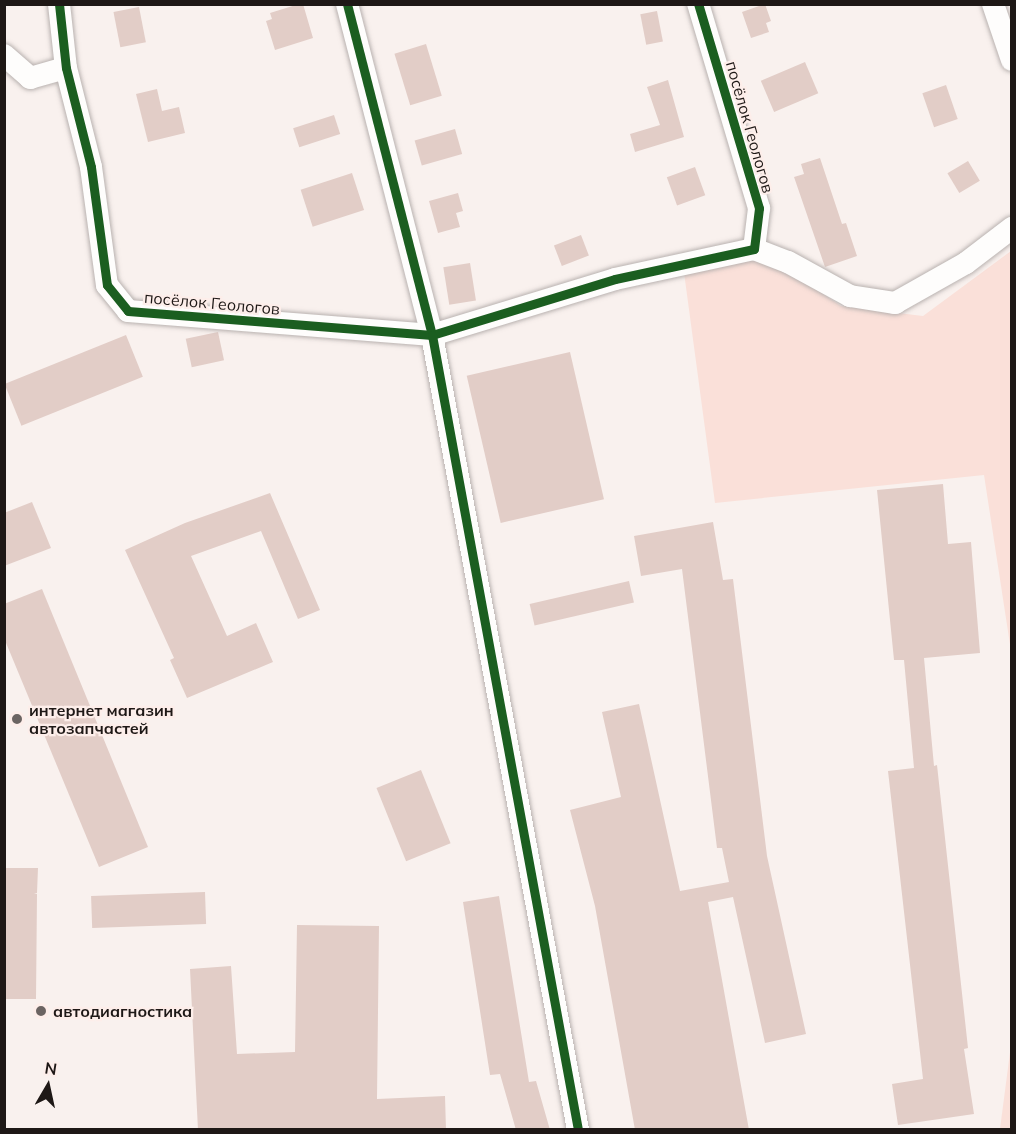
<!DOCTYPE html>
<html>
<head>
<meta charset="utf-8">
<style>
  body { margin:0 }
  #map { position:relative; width:1016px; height:1134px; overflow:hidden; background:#f9f1ee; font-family:Mulish,sans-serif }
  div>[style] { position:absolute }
  .green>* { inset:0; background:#fae0d9 }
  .building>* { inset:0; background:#e2cdc7; transform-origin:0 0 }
  .roads { filter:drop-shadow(0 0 2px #b9b2b0) drop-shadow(0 0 2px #b9b2b0) }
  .minor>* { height:22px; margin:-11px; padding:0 11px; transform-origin:11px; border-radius:11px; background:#fefdfc }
  .cycleway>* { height:9px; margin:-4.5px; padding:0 4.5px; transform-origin:4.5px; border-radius:4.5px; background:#1b5e20 }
  .dots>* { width:16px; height:16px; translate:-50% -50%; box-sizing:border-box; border:3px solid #fdeeea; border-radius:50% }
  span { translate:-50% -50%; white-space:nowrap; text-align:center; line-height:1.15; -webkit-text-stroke:4.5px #fdeeea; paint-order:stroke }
  .street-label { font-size:16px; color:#1e1816 }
  .poi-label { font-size:16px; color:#1e1816; font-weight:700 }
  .left { translate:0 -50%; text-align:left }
  .frame { position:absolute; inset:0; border:6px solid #1e1816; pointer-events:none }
  .north { position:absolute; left:18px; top:1056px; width:60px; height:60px; -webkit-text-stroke:4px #fdeeea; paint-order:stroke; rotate:9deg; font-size:16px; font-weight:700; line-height:24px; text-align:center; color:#1e1816 }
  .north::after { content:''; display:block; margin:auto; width:21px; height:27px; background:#1e1816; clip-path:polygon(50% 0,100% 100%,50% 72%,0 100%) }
</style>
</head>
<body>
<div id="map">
  <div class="green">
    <div style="clip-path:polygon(1011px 251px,1011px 651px,984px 475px,715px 503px,683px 265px,769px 258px,841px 306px,923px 316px)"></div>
    <div style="clip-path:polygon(1011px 1045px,1011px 1129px,1000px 1129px)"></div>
  </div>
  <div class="building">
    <div style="clip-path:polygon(299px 4px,303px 4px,313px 38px,275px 50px,266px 21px,272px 19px,270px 13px)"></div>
    <div style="clip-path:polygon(765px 4px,771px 21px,766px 23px,769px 32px,751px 38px,742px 12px)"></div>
    <div style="left:139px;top:7px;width:36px;height:26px;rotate:79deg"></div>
    <div style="left:657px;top:11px;width:31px;height:17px;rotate:79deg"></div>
    <div style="left:426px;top:44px;width:54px;height:33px;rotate:73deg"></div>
    <div style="left:805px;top:62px;width:34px;height:48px;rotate:67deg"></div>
    <div style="clip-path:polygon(668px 80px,684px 137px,635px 152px,630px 134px,660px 125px,647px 87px)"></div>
    <div style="left:946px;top:85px;width:36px;height:25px;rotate:71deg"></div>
    <div style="clip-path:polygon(157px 89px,162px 111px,179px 107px,185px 133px,148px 142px,136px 94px)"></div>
    <div style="left:334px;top:115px;width:20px;height:43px;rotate:72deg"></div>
    <div style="left:455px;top:129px;width:26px;height:42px;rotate:74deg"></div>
    <div style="clip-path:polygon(820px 158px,842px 224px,846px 223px,857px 256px,825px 267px,794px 177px,804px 174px,801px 164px)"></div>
    <div style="left:968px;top:161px;width:23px;height:24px;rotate:59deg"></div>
    <div style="left:695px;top:167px;width:30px;height:30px;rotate:70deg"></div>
    <div style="left:352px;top:173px;width:39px;height:54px;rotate:72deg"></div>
    <div style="clip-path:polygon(458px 193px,463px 211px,456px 213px,460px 227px,438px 233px,429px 201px)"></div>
    <div style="left:581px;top:235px;width:22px;height:29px;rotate:69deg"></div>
    <div style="left:470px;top:263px;width:38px;height:27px;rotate:81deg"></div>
    <div style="left:218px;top:332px;width:29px;height:33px;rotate:78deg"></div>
    <div style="left:126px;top:335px;width:45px;height:131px;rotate:68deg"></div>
    <div style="left:570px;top:352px;width:151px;height:106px;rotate:77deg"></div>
    <div style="clip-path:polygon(943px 484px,948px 544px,971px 542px,980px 653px,924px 658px,934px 766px,937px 765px,968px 1048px,964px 1049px,974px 1114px,898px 1125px,892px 1084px,923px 1079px,888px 771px,914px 768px,904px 660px,894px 660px,877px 490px)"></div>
    <div style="clip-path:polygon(270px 493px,320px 610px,298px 619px,261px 531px,191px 556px,227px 636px,256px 623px,273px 662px,187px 698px,170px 660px,174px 658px,125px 550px,185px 523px)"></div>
    <div style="clip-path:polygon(32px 502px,51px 548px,4px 566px,4px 513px)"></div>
    <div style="clip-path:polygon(713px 522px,723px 580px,733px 579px,767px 856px,806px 1034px,765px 1043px,733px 897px,708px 902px,749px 1130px,635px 1130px,595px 906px,570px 810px,621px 797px,602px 712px,639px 704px,680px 891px,729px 882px,722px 848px,717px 848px,682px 569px,641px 576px,634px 536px)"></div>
    <div style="left:629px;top:581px;width:22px;height:102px;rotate:77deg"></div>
    <div style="clip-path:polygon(42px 589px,148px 847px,99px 867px,4px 638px,4px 604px)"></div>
    <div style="left:421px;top:770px;width:79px;height:48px;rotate:68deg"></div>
    <div style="clip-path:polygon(4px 868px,38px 868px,37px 893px,34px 894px,37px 894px,36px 999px,4px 999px)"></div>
    <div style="left:205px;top:892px;width:32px;height:114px;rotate:88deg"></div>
    <div style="clip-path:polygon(499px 896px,529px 1082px,536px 1081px,550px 1130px,516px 1130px,500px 1074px,490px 1075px,463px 902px)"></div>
    <div style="clip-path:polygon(297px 925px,379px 926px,377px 1099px,445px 1096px,446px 1130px,198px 1130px,190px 969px,231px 966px,237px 1054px,295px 1052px)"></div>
  </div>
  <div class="roads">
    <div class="minor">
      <div style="left:59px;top:4px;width:64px;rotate:83.8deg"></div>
      <div style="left:66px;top:68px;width:102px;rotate:75.8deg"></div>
      <div style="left:91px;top:167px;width:119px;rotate:82.3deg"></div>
      <div style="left:107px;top:285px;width:33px;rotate:51deg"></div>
      <div style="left:128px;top:311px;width:305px;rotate:4.5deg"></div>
      <div style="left:432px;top:335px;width:191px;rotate:-17deg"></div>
      <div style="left:615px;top:279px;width:142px;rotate:-12.2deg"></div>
      <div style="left:754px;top:249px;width:41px;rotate:-83deg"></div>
      <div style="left:759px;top:208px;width:213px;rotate:-106.6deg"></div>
      <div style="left:347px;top:4px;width:342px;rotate:75.6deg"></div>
      <div style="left:432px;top:335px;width:808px;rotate:79.59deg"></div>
      <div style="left:993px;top:4px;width:59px;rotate:71.3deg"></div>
      <div style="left:4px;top:55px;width:35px;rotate:41deg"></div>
      <div style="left:30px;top:78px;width:37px;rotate:-16deg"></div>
      <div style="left:754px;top:249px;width:36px;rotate:21deg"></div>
      <div style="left:788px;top:262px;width:71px;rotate:28.7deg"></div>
      <div style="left:850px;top:296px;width:46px;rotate:8.8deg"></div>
      <div style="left:895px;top:303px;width:81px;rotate:-29.4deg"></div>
      <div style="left:966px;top:263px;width:58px;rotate:-37.3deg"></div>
    </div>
  </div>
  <div class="cycleway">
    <div style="left:59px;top:4px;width:64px;rotate:83.8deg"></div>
    <div style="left:66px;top:68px;width:102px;rotate:75.8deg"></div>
    <div style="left:91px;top:167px;width:119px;rotate:82.3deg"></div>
    <div style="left:107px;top:285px;width:33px;rotate:51deg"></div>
    <div style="left:128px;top:311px;width:305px;rotate:4.5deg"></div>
    <div style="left:432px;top:335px;width:191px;rotate:-17deg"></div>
    <div style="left:615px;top:279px;width:142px;rotate:-12.2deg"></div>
    <div style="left:754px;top:249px;width:41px;rotate:-83deg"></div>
    <div style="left:759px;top:208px;width:213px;rotate:-106.6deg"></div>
    <div style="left:347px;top:4px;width:342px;rotate:75.6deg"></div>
    <div style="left:432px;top:335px;width:808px;rotate:79.59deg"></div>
  </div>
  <div class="dots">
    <div style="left:17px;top:719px;background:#6b6462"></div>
    <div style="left:41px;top:1011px;background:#6b6462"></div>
  </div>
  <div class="street-label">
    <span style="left:750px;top:127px;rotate:74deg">посёлок Геологов</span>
    <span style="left:212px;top:303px;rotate:5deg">посёлок Геологов</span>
  </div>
  <div class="poi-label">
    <span class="left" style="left:29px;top:719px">интернет магазин<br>автозапчастей</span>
    <span class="left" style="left:53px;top:1011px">автодиагностика</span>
  </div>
  <div class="frame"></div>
  <div class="north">N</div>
</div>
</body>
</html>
